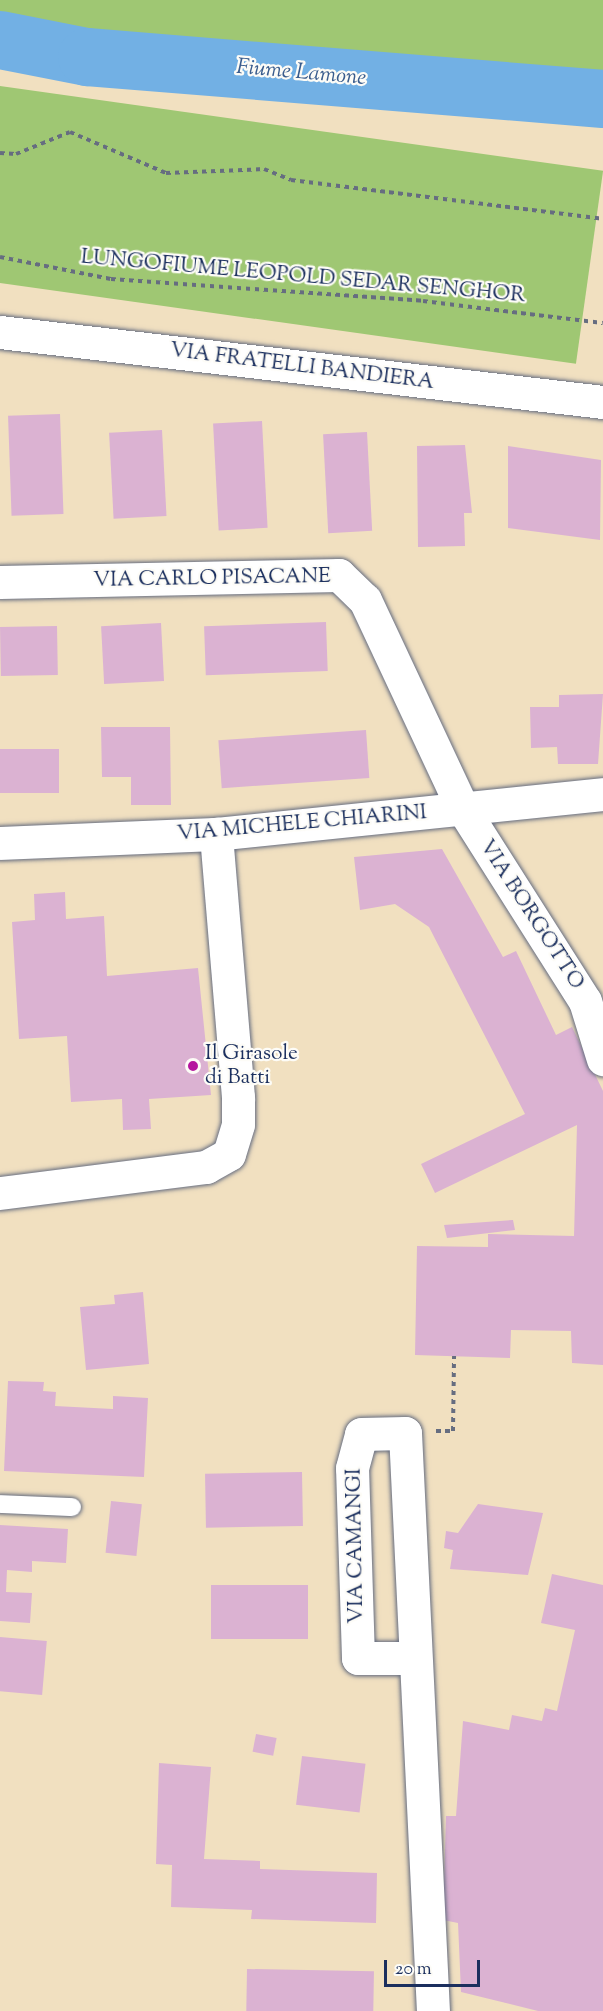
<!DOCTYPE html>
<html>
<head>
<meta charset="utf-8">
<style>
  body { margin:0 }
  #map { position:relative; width:603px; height:2011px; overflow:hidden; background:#f1e0c0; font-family:"Sorts Mill Goudy",serif }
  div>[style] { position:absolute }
  .green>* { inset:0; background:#9fc773; transform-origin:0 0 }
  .river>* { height:58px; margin:-29px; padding:0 29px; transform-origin:29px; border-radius:29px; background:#72b0e4 }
  .building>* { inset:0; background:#dbb2d2; transform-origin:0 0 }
  .path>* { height:4px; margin-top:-2px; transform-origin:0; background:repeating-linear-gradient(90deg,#666d80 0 4.5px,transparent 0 9px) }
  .roads { filter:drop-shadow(0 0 2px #666d80) drop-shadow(0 0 2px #666d80) }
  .service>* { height:18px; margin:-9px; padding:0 9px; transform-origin:9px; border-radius:9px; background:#fff }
  .minor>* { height:33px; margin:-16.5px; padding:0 16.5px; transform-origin:16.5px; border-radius:16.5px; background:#fff }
  .dots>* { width:16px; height:16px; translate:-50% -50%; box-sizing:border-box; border:3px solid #fdfcf7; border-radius:50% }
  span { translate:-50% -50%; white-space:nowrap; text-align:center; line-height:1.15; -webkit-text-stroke:4.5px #fdfcf7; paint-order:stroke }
  .street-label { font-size:21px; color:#1b2f5e }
  .poi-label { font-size:21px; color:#1b2f5e }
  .left { translate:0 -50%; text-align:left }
  .water-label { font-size:22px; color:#395c8d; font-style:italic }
  .scale { position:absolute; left:384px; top:1960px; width:96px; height:27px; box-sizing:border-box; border:3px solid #1b2f5e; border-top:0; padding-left:8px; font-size:18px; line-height:21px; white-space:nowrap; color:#1b2f5e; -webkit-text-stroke:4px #fdfcf7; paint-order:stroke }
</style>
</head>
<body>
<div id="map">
  <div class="green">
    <div style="clip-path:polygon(0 0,603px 0,603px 98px,88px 45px,0 27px)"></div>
    <div style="left:0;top:86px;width:609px;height:195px;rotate:8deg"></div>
  </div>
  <div class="river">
    <div style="left:0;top:40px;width:89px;rotate:11.1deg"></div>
    <div style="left:87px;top:57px;width:518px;rotate:4.65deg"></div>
  </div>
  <div class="building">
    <div style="left:60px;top:414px;width:100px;height:52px;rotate:88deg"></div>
    <div style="left:262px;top:421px;width:107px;height:49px;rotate:87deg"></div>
    <div style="left:162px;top:430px;width:86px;height:53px;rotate:87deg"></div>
    <div style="left:367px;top:432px;width:99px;height:44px;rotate:87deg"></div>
    <div style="clip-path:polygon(465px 445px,472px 513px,464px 513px,465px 546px,418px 547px,417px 446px)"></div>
    <div style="clip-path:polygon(508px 446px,601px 460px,600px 540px,508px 528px)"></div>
    <div style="left:326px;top:622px;width:49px;height:122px;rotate:88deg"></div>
    <div style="left:161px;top:623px;width:58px;height:60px;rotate:87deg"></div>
    <div style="left:57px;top:626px;width:49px;height:57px;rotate:89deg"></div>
    <div style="clip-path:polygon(603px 694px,598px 764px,558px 764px,557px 747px,531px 748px,530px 707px,559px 707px,559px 695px)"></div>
    <div style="clip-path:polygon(101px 727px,170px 727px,171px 805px,131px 805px,131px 777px,102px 777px)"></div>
    <div style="left:366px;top:730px;width:48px;height:148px;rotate:86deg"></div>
    <div style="left:59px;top:749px;width:44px;height:59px;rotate:90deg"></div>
    <div style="clip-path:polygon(442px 849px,503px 957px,516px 951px,556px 1035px,572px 1027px,603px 1091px,603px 1365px,572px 1363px,571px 1331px,511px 1330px,510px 1358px,415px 1355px,417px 1246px,488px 1247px,488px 1234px,574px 1236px,577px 1125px,435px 1193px,421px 1164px,525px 1114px,429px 927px,395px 904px,360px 910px,354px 857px)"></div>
    <div style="clip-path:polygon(65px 892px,66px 919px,104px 916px,107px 976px,198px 968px,211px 1095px,149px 1099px,151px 1129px,123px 1130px,122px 1099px,71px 1102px,67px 1036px,19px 1039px,12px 922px,35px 920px,34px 894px)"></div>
    <div style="clip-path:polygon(513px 1220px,515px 1230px,447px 1238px,444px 1225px)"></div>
    <div style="clip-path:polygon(143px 1292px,149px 1364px,86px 1370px,80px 1307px,115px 1304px,114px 1295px)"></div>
    <div style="clip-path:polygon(8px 1381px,44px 1382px,43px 1391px,56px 1392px,55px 1406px,113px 1409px,113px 1396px,148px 1398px,144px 1477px,4px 1471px)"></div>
    <div style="left:302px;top:1472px;width:54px;height:97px;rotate:89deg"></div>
    <div style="left:111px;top:1501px;width:31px;height:52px;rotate:6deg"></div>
    <div style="clip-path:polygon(478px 1504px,543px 1513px,528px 1575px,450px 1569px,453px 1550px,444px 1548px,446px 1531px,458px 1533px)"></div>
    <div style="clip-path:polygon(0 1525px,68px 1529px,66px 1563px,32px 1561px,32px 1572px,7px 1570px,6px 1592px,32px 1593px,30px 1623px,0 1621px)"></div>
    <div style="clip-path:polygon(552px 1574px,603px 1585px,603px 2011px,538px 2011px,461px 1992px,458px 1923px,443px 1920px,446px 1816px,456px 1816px,463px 1721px,509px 1730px,512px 1715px,542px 1721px,545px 1708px,557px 1711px,575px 1630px,541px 1623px)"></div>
    <div style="left:308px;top:1585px;width:54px;height:97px;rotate:90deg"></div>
    <div style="left:0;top:1637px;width:47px;height:54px;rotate:5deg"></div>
    <div style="left:256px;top:1734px;width:21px;height:18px;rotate:11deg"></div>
    <div style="left:302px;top:1756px;width:64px;height:49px;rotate:7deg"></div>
    <div style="clip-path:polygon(159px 1763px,211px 1767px,204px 1859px,260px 1861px,260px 1869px,377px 1873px,376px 1923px,251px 1919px,252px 1910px,171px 1907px,172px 1865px,156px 1864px)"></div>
    <div style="left:247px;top:1969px;width:127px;height:42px;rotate:1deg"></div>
  </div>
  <div class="path">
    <div style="left:0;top:153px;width:16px;rotate:4deg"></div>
    <div style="left:16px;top:154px;width:58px;rotate:-22.2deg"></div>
    <div style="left:70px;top:132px;width:104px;rotate:23.1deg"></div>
    <div style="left:166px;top:173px;width:98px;rotate:-2.3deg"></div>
    <div style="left:264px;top:169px;width:29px;rotate:22deg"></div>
    <div style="left:291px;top:180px;width:314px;rotate:7.1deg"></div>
    <div style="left:0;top:257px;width:113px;rotate:11.2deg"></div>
    <div style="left:111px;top:279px;width:313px;rotate:4deg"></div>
    <div style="left:423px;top:301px;width:181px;rotate:7deg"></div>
    <div style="left:436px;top:1431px;width:17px"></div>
    <div style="left:453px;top:1431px;width:75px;rotate:-89.2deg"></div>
  </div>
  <div class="roads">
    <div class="service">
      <div style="left:0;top:1504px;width:72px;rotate:2.4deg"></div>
    </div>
    <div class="minor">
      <div style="left:0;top:332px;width:607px;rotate:6.62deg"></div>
      <div style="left:0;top:582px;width:339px;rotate:-1.2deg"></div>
      <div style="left:339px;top:575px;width:36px;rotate:44deg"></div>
      <div style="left:365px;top:600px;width:231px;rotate:64.9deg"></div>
      <div style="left:463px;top:809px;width:227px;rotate:57.6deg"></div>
      <div style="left:585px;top:1001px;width:61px;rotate:72.8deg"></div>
      <div style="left:0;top:843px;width:216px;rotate:-2.4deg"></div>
      <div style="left:216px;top:834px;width:389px;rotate:-5.9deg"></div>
      <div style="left:0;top:1193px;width:208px;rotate:-7.2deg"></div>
      <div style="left:206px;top:1167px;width:26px;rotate:-29deg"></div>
      <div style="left:229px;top:1154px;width:31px;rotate:-73deg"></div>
      <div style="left:238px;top:1124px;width:27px;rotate:-90deg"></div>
      <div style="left:238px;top:1097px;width:264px;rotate:-94.8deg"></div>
      <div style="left:413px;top:1658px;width:55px;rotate:180deg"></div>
      <div style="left:358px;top:1658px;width:190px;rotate:-91.8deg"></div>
      <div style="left:352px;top:1468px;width:35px;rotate:-75deg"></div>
      <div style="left:361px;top:1434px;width:44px;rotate:-1.3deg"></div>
      <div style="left:405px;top:1433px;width:579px;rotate:87.23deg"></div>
    </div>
  </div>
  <div class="dots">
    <div style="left:193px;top:1066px;background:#b5179e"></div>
  </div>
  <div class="street-label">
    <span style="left:303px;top:277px;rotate:5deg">LUNGOFIUME LEOPOLD SEDAR SENGHOR</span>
    <span style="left:302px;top:367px;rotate:7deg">VIA FRATELLI BANDIERA</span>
    <span style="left:212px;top:579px;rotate:-1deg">VIA CARLO PISACANE</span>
    <span style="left:302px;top:824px;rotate:-5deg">VIA MICHELE CHIARINI</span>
    <span style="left:531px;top:915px;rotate:57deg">VIA BORGOTTO</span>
    <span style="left:356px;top:1546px;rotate:-91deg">VIA CAMANGI</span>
  </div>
  <div class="poi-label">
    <span class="left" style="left:205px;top:1066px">Il Girasole<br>di Batti</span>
  </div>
  <div class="water-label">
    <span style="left:301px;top:74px;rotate:5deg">Fiume Lamone</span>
  </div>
  <div class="scale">20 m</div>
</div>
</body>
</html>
